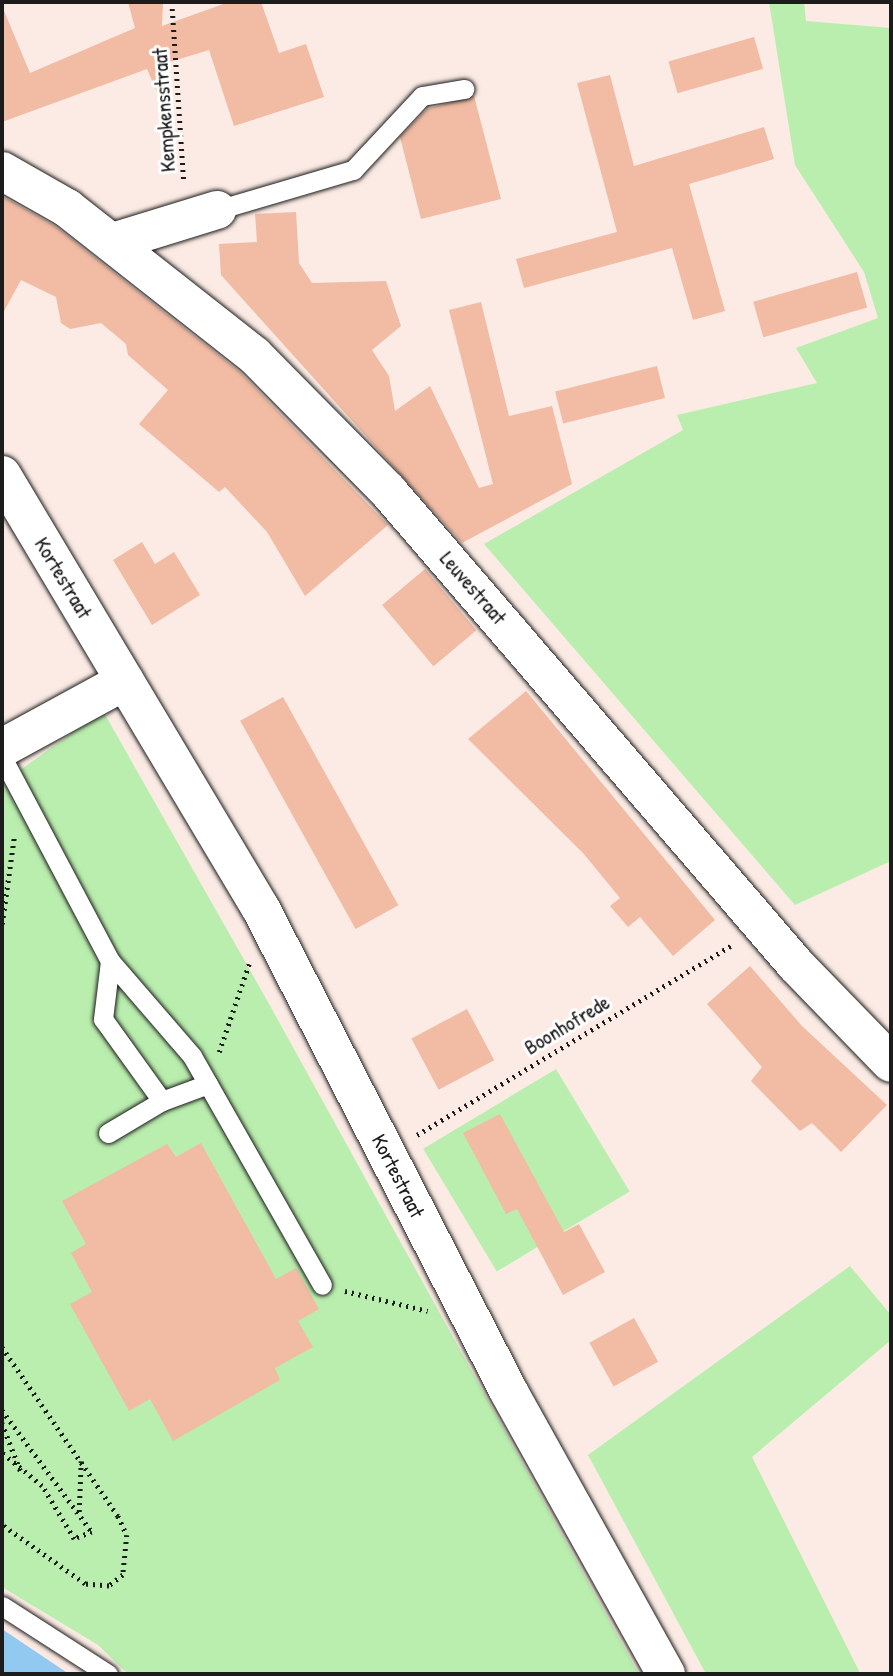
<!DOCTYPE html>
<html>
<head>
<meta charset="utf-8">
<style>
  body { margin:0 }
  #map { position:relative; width:893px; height:1676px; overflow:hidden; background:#fbebe4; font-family:"Patrick Hand",sans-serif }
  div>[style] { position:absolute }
  .green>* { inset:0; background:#baeeae; transform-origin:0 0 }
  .water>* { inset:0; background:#92c9f0 }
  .building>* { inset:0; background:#f1bba4; transform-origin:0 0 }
  .path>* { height:4.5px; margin-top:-2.25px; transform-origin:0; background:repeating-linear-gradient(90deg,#1c1c1c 0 2px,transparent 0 7px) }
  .roads { filter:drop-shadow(0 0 2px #1c1c1c) drop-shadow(0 0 2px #1c1c1c) }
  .service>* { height:19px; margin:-9.5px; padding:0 9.5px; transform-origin:9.5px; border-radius:9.5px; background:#fff }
  .minor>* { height:38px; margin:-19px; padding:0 19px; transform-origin:19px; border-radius:19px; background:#fff }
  span { translate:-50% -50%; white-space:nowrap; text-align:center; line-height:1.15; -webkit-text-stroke:6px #fff; paint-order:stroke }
  .street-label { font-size:21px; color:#1c1c1c }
  .frame { position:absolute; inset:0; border:4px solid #1c1c1c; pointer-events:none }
</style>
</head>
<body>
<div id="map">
  <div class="green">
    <div style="clip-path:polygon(769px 2px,804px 2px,806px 21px,891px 28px,891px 861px,795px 905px,484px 544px,683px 430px,677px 415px,817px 383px,796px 348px,878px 318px,864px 272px,795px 165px)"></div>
    <div style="clip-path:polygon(103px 711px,268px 1002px,639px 1674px,128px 1674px,98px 1645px,2px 1587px,2px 783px)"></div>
    <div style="left:556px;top:1069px;width:143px;height:155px;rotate:59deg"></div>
    <div style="clip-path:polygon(850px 1266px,891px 1315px,891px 1340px,752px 1457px,860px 1673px,706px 1674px,588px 1455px)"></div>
  </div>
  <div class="water">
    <div style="clip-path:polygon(2px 1629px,69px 1674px,2px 1674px)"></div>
  </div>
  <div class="building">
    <div style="clip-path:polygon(128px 2px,163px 2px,162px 26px,229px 2px,261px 2px,279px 53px,306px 44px,324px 97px,234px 126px,209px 50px,160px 65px,158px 94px,147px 69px,2px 122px,2px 6px,30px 73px,135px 28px)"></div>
    <div style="left:754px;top:37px;width:33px;height:89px;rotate:74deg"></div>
    <div style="clip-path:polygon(610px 75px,634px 166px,764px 127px,774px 159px,689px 184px,725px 311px,693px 320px,672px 248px,524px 288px,516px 259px,617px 232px,577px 83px)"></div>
    <div style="clip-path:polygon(474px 96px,501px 199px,421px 219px,400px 137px,427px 109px)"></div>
    <div style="clip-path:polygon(2px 196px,55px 226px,240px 372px,388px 525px,305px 596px,267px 532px,225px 487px,219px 492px,139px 424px,168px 390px,128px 355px,126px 344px,101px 323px,70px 329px,61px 323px,56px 297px,21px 280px,2px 315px)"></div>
    <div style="clip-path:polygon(296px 212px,299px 263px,312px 283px,386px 281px,401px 326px,372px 350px,389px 376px,395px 411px,430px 386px,479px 488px,493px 484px,449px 310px,481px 302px,509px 416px,552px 406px,572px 484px,462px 543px,221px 275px,219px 244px,257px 242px,255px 214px)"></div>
    <div style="left:857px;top:272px;width:37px;height:108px;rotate:74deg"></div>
    <div style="left:657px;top:366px;width:33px;height:105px;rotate:76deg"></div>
    <div style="clip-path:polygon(142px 542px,155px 564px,174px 552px,200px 595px,152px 625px,113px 560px)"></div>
    <div style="left:425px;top:569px;width:80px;height:56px;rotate:50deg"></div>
    <div style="clip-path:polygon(526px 691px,715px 920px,673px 956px,640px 917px,628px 927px,610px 906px,620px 898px,583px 853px,468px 739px)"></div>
    <div style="left:283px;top:697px;width:238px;height:49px;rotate:61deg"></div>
    <div style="clip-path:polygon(750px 966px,802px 1026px,887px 1105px,841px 1152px,812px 1123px,800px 1131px,751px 1081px,762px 1067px,707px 1004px)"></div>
    <div style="left:467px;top:1009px;width:58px;height:63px;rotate:62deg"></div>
    <div style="clip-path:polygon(500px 1114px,564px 1232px,579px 1224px,605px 1272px,563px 1295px,517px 1209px,506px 1214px,463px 1133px)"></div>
    <div style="clip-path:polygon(201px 1143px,276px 1279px,296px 1268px,319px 1309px,298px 1321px,313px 1347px,275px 1368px,280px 1380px,173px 1441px,150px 1399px,129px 1411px,70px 1304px,92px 1292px,71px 1253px,86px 1244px,62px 1201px,167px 1144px,176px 1157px)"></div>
    <div style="left:634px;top:1318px;width:50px;height:51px;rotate:61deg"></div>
  </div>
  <div class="path">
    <div style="left:172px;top:2px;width:180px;rotate:86.2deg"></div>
    <div style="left:2px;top:924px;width:88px;rotate:-82.1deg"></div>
    <div style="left:219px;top:1052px;width:93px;rotate:-71.2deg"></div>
    <div style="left:417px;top:1135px;width:370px;rotate:-31.1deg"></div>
    <div style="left:345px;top:1291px;width:85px;rotate:13.5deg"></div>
    <div style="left:2px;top:1347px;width:205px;rotate:55.5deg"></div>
    <div style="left:118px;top:1516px;width:21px;rotate:65deg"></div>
    <div style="left:127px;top:1535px;width:40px;rotate:95.7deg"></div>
    <div style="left:123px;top:1575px;width:18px;rotate:142deg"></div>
    <div style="left:109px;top:1586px;width:24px;rotate:-175deg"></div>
    <div style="left:85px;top:1584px;width:102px;rotate:-144.6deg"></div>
    <div style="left:2px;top:1410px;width:152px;rotate:53.6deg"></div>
    <div style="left:92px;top:1532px;width:19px;rotate:159deg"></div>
    <div style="left:74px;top:1539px;width:62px;rotate:-121.1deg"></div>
    <div style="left:42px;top:1486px;width:52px;rotate:-140.5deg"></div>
    <div style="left:2px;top:1423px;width:53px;rotate:68.8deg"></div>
    <div style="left:79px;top:1512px;width:51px;rotate:-87.8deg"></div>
  </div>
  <div class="roads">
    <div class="service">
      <div style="left:217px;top:210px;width:142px;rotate:-16.4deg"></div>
      <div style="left:353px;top:170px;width:101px;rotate:-47deg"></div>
      <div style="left:422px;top:96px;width:43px;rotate:-9.5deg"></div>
      <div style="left:2px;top:757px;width:231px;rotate:62.1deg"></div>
      <div style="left:110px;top:961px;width:125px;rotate:49.2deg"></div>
      <div style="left:192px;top:1056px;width:263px;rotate:60.4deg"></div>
      <div style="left:162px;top:1101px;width:49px;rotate:-20.3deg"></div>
      <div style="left:108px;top:1133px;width:63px;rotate:-30.7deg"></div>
      <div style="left:162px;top:1101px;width:101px;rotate:-125.7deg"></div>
      <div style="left:103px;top:1019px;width:58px;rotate:-83.1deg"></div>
      <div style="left:2px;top:1606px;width:126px;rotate:32.7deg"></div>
    </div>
    <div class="minor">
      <div style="left:2px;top:171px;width:75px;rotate:29.6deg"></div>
      <div style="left:67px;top:208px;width:239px;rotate:38.2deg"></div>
      <div style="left:255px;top:356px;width:190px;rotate:45.4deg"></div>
      <div style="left:388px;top:491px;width:625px;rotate:49.28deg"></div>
      <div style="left:796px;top:965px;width:136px;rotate:45.9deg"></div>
      <div style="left:113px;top:242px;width:109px;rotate:-17.1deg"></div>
      <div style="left:2px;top:475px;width:505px;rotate:59.17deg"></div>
      <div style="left:261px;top:909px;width:543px;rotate:62.82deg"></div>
      <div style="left:509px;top:1392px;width:323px;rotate:60.9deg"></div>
      <div style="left:2px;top:748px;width:140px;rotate:-28.6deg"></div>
    </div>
  </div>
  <div class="street-label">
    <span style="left:164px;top:110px;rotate:-94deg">Kempkensstraat</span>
    <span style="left:63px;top:578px;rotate:59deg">Kortestraat</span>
    <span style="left:473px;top:588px;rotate:49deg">Leuvestraat</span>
    <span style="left:567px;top:1025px;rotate:-31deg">Boonhofrede</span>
    <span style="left:398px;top:1176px;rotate:63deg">Kortestraat</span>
  </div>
  <div class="frame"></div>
</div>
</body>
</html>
